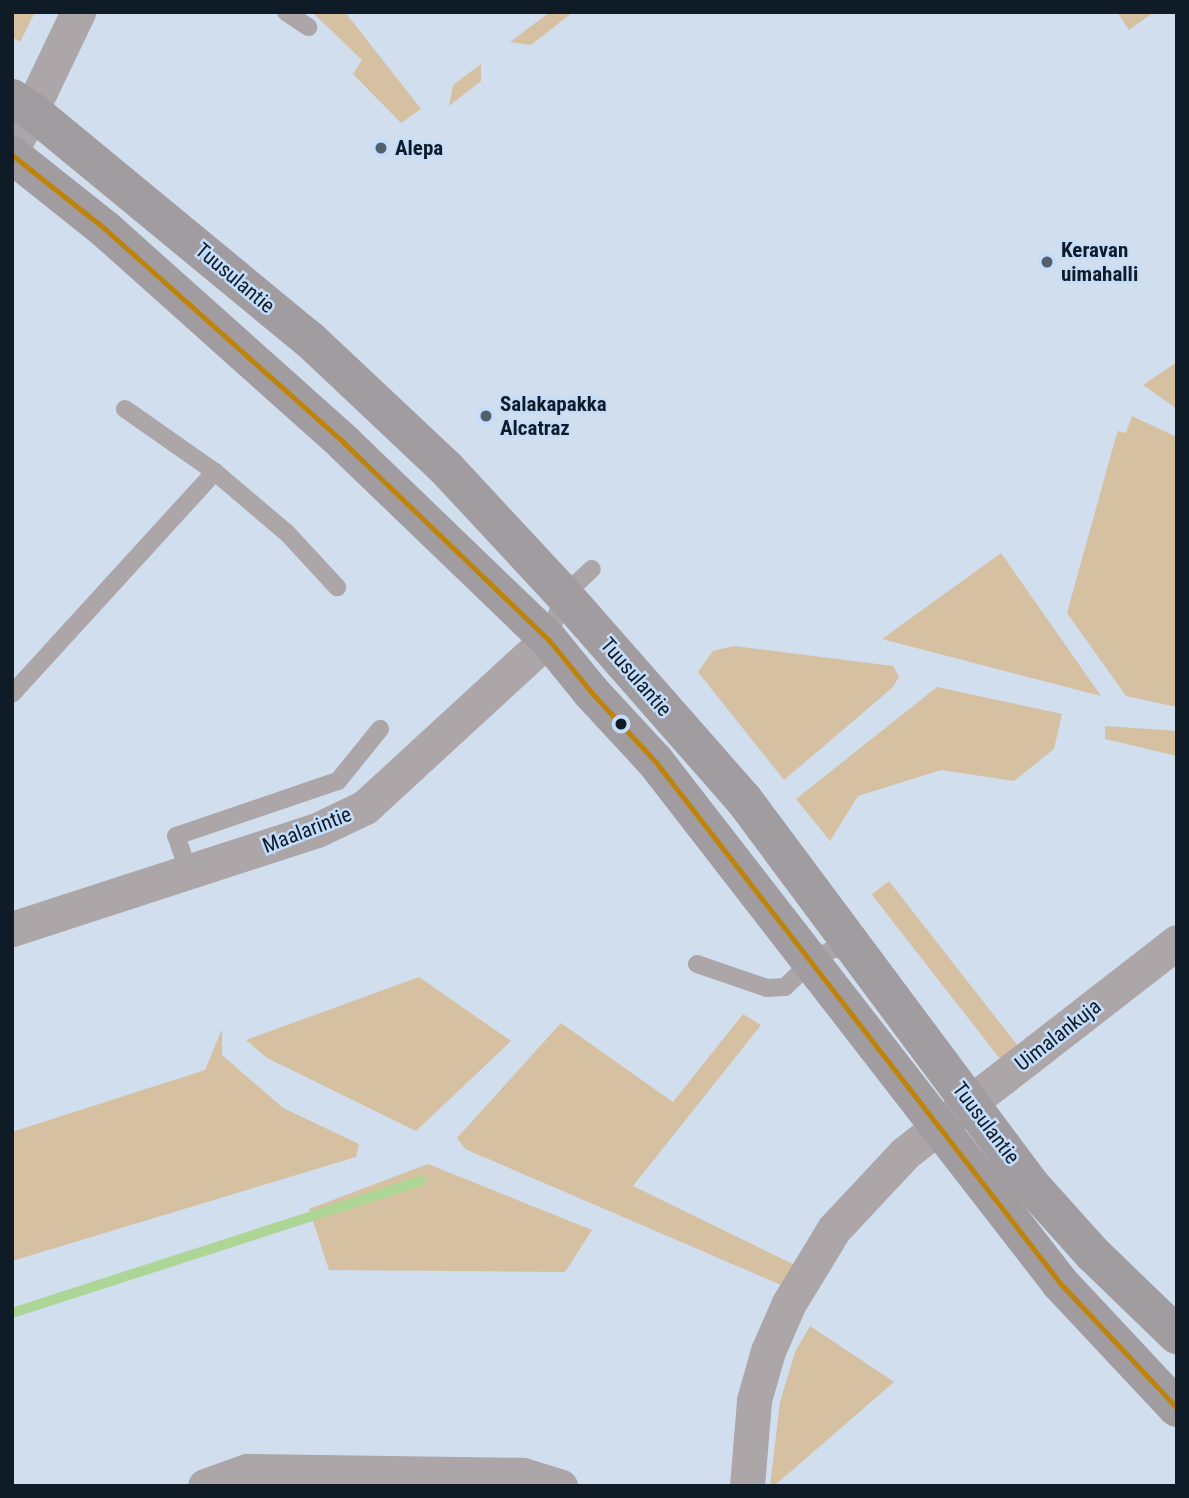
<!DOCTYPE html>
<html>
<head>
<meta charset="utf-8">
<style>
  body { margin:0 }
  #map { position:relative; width:1189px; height:1498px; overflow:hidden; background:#d1deee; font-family:"Roboto Condensed",sans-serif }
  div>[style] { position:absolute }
  .green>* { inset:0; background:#d6c0a2; transform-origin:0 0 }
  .stream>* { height:10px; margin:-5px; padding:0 5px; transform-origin:5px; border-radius:5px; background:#add596 }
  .service>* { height:18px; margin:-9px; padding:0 9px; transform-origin:9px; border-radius:9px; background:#aca6a9 }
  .minor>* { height:35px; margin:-17.5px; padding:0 17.5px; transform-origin:17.5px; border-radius:17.5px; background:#aca6a9 }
  .secondary>* { height:38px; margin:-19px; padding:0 19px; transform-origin:19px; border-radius:19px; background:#a19c9f }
  .bus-1>* { height:5px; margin:-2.5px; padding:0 2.5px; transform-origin:2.5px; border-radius:2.5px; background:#bd830a }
  .dots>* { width:19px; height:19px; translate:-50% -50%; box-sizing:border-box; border:4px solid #c4ddfb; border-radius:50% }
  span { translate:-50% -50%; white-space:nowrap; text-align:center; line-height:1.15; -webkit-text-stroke:5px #c4ddfb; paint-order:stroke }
  .poi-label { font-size:21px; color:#101b28; font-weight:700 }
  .left { translate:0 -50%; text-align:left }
  .street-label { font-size:21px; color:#101b28 }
  .frame { position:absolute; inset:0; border:14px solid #101b28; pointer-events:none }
</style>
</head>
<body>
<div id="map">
  <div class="green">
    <div style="clip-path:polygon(12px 12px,35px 12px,20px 42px,12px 37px)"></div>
    <div style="clip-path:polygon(312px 12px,345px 12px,421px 109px,401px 123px,353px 74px,362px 60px)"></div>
    <div style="clip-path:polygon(550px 12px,573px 12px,531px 45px,510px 42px)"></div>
    <div style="clip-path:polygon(1117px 12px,1154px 12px,1129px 30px)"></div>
    <div style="clip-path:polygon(481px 64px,481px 81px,449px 106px,453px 85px)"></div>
    <div style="clip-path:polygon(1177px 362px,1177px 409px,1143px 385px)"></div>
    <div style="clip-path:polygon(1132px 416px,1177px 437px,1177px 707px,1126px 696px,1067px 613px,1115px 440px,1118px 431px,1126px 433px)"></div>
    <div style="clip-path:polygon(1001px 553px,1101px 696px,882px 639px)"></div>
    <div style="clip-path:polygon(734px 646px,893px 666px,899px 677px,892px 688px,784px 780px,698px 672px,713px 651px)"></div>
    <div style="clip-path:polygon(937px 687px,1062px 714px,1054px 749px,1014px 781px,941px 770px,858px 796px,830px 841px,796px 799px)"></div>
    <div style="clip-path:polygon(1105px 726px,1177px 731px,1177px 756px,1105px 739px)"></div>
    <div style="left:889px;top:881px;width:215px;height:22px;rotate:52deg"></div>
    <div style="clip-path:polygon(419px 977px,511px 1041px,416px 1131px,267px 1058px,246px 1040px)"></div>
    <div style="clip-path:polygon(743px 1014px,761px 1025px,633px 1186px,795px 1265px,781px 1285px,465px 1149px,457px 1138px,561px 1023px,673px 1102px)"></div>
    <div style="clip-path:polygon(222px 1029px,222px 1055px,283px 1108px,359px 1144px,356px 1157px,12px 1261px,12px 1132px,205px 1070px)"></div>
    <div style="clip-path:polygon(428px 1164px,592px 1230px,565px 1272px,329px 1270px,309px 1209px)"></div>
    <div style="clip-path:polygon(810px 1326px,894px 1382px,774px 1486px,770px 1486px,780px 1402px,795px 1352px)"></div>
  </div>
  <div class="stream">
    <div style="left:12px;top:1313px;width:430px;rotate:-17.9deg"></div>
  </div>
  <div class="service">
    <div style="left:286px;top:12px;width:27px;rotate:34deg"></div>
    <div style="left:215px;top:472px;width:94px;rotate:40.3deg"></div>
    <div style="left:287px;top:533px;width:74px;rotate:47.2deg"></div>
    <div style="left:548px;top:639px;width:47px;rotate:-70deg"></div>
    <div style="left:564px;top:595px;width:38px;rotate:-43deg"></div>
    <div style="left:12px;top:694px;width:301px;rotate:-47.6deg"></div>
    <div style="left:215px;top:472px;width:110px;rotate:-145deg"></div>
    <div style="left:189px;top:873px;width:39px;rotate:-109deg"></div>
    <div style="left:176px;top:836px;width:171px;rotate:-18.8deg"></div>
    <div style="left:338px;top:781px;width:67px;rotate:-51.1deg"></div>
    <div style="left:697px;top:964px;width:74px;rotate:18.9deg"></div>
    <div style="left:767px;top:988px;width:18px;rotate:-3deg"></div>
    <div style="left:785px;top:987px;width:36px;rotate:-44deg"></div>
    <div style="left:811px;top:962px;width:27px;rotate:-31deg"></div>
    <div style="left:834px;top:948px;width:21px;rotate:17deg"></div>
  </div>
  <div class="minor">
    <div style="left:12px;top:150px;width:153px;rotate:-64.4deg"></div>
    <div style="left:12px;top:929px;width:321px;rotate:-18deg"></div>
    <div style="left:317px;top:830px;width:53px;rotate:-25.6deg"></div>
    <div style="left:365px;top:807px;width:248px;rotate:-42.6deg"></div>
    <div style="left:205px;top:1486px;width:45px;rotate:-19.7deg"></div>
    <div style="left:247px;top:1471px;width:276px;rotate:0.8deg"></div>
    <div style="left:523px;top:1475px;width:39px;rotate:17deg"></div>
    <div style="left:747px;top:1486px;width:86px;rotate:-85.3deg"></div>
    <div style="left:754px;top:1400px;width:51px;rotate:-74.1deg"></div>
    <div style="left:768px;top:1351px;width:52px;rotate:-66.4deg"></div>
    <div style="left:789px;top:1303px;width:87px;rotate:-58.7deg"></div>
    <div style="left:834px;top:1229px;width:104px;rotate:-46.9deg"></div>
    <div style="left:905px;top:1153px;width:344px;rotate:-37.8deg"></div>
  </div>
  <div class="secondary">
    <div style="left:12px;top:98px;width:24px;rotate:33deg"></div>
    <div style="left:32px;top:111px;width:359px;rotate:39.5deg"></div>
    <div style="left:309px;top:339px;width:188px;rotate:43.3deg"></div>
    <div style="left:446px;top:468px;width:173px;rotate:47.1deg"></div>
    <div style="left:564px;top:595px;width:273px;rotate:48.7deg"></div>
    <div style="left:744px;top:800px;width:480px;rotate:53.3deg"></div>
    <div style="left:1031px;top:1185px;width:93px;rotate:48.1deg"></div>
    <div style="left:1093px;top:1254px;width:117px;rotate:44deg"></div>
    <div style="left:12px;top:155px;width:119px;rotate:38.5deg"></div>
    <div style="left:105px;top:229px;width:321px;rotate:41.8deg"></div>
    <div style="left:344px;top:443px;width:283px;rotate:43.9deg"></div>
    <div style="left:548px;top:639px;width:68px;rotate:50.9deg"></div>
    <div style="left:591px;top:692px;width:94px;rotate:47.2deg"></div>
    <div style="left:655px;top:761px;width:661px;rotate:52.19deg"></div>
    <div style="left:1060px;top:1283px;width:171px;rotate:46.9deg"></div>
  </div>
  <div class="bus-1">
    <div style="left:12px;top:155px;width:119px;rotate:38.5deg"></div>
    <div style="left:105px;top:229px;width:321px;rotate:41.8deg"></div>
    <div style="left:344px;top:443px;width:283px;rotate:43.9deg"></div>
    <div style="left:548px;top:639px;width:68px;rotate:50.9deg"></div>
    <div style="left:591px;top:692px;width:94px;rotate:47.2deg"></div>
    <div style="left:655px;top:761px;width:661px;rotate:52.19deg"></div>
    <div style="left:1060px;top:1283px;width:171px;rotate:46.9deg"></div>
  </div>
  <div class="dots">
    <div style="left:381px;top:148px;background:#545f6d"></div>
    <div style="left:1047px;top:262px;background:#545f6d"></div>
    <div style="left:486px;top:416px;background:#545f6d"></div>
    <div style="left:621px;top:724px;background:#101b28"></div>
  </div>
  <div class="poi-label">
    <span class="left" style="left:395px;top:148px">Alepa</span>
    <span class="left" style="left:1061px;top:262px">Keravan<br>uimahalli</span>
    <span class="left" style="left:500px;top:416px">Salakapakka<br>Alcatraz</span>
  </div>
  <div class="street-label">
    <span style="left:235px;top:278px;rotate:40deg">Tuusulantie</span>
    <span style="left:636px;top:677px;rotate:49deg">Tuusulantie</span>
    <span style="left:307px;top:830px;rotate:-21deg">Maalarintie</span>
    <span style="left:1058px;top:1035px;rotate:-38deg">Uimalankuja</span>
    <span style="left:986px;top:1123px;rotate:53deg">Tuusulantie</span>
  </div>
  <div class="frame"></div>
</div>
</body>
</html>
